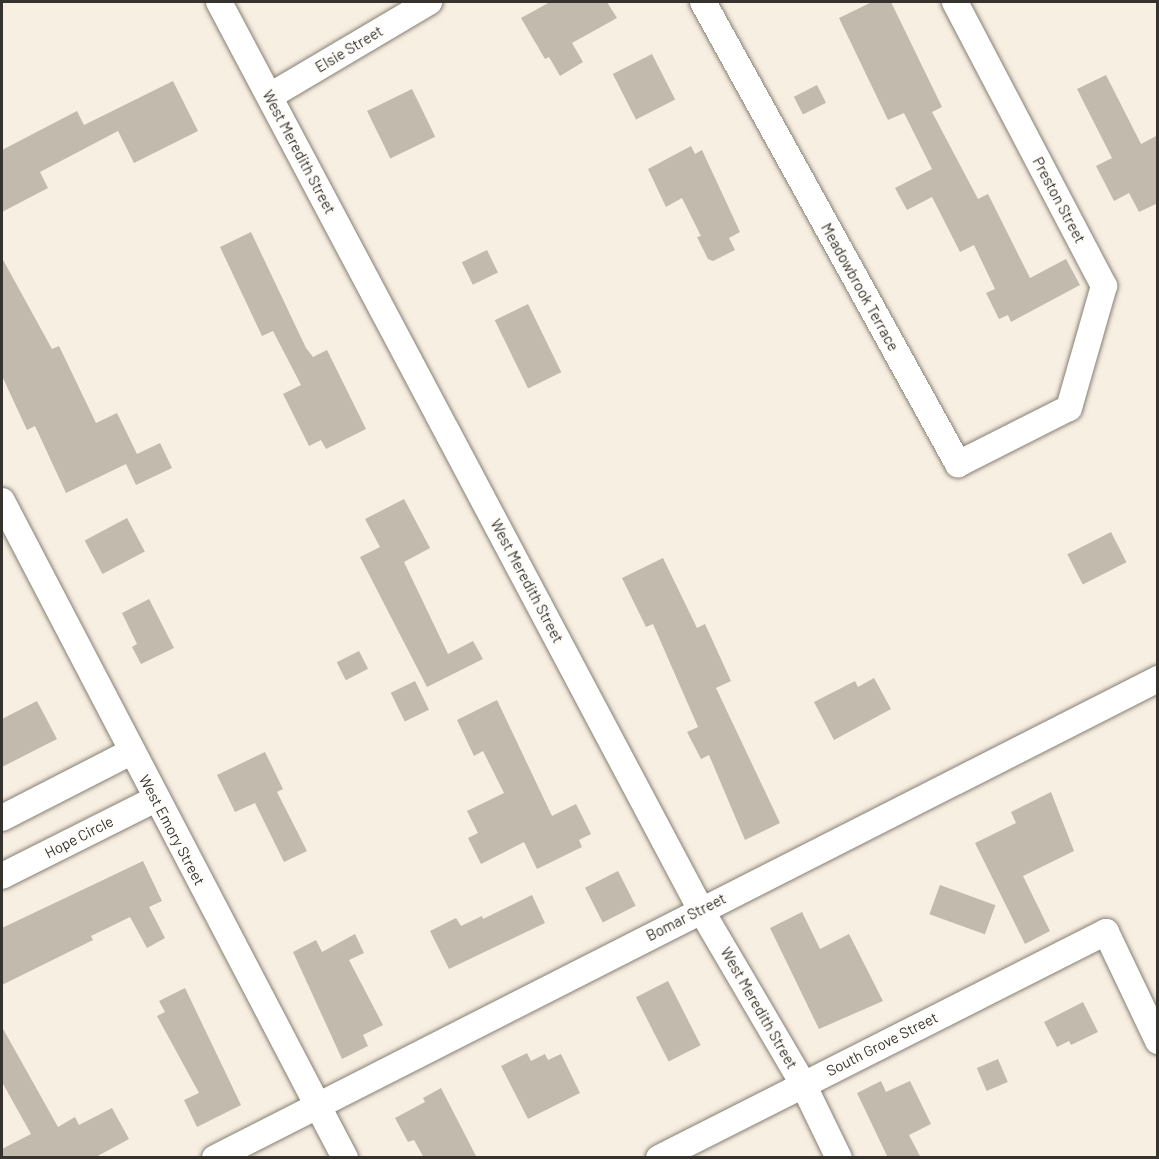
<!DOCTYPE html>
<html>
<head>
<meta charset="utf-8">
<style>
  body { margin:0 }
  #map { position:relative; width:1159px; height:1159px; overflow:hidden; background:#f7efe2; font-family:Barlow,sans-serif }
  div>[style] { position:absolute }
  .building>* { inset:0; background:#c2baad; transform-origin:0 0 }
  .roads { filter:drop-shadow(0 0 2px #867f73) drop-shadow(0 0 2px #867f73) }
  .street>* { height:26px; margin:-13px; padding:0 13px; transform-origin:13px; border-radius:13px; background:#fff }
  span { translate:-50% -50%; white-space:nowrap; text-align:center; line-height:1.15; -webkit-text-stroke:6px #fffdfa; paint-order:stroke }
  .street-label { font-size:15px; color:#36332e }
  .frame { position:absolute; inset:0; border:3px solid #36332e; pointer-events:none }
</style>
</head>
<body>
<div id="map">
  <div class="building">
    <div style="clip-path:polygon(550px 2px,607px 2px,617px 18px,572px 43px,583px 62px,560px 76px,549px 57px,545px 59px,521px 18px)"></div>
    <div style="clip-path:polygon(872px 2px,891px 2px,942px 107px,932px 112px,978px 199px,988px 194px,1030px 278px,1066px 259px,1080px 285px,1011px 322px,1008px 315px,999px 319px,986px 293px,995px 289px,974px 245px,960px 252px,932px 197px,907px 210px,895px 188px,932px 169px,904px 113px,888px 120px,839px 18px)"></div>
    <div style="left:652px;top:54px;width:51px;height:44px;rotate:63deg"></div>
    <div style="clip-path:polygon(1106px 75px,1141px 144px,1158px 135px,1158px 203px,1139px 212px,1129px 193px,1114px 201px,1096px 166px,1112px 158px,1077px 89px)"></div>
    <div style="clip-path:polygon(173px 81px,198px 131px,134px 163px,118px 131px,40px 172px,48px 188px,2px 212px,2px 150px,77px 111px,84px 125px)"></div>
    <div style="left:817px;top:85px;width:20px;height:26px;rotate:63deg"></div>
    <div style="left:412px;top:89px;width:53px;height:50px;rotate:64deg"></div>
    <div style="clip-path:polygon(691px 146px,695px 154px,702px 150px,740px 232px,729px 238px,735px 250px,713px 261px,708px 259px,697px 237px,701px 236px,682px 198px,666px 207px,648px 169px)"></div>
    <div style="clip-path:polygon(251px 232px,306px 348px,313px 357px,327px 350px,366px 429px,326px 449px,321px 440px,309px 446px,283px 394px,301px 385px,273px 331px,262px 336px,220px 247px)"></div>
    <div style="left:487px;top:250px;width:25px;height:28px;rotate:64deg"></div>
    <div style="clip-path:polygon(2px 258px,52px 349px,59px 346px,96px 423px,117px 413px,137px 454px,160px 443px,172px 468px,136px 485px,126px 464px,66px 493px,35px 426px,27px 430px,2px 376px)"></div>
    <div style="left:528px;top:304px;width:76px;height:37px;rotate:64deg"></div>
    <div style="clip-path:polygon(404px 499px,430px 548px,404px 562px,448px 654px,473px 641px,483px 659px,427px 687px,360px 557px,380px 547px,365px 519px)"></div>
    <div style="left:127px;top:518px;width:38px;height:48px;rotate:62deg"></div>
    <div style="left:1111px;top:532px;width:34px;height:49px;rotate:63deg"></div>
    <div style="clip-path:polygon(663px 558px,697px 628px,705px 624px,731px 681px,716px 688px,780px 823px,745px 840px,709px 755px,701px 759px,687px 732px,698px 727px,653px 624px,646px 627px,622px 578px)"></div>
    <div style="clip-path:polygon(149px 599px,174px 648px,141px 664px,132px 647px,137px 644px,122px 613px)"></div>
    <div style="left:359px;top:651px;width:20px;height:25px;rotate:63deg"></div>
    <div style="clip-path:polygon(874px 678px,891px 709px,834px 740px,814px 702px,855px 681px,858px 687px)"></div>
    <div style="left:415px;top:681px;width:32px;height:27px;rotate:64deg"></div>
    <div style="clip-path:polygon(497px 700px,552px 816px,576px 804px,591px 834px,579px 840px,582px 847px,537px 869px,524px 842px,481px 864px,468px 838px,478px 833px,467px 811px,504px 793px,483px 751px,474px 756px,457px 720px)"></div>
    <div style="clip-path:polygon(37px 701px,57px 739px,2px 767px,2px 719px)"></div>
    <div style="clip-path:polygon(265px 752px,283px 789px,277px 792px,307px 851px,284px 862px,255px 803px,235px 812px,217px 775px)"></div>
    <div style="clip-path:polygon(1051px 792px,1074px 851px,1023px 876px,1050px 931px,1025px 944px,975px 843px,1016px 823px,1011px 812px)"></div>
    <div style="clip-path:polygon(143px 861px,162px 901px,149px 907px,165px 938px,147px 948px,130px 917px,91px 936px,93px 940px,2px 985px,2px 928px)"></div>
    <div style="left:618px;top:871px;width:39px;height:37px;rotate:63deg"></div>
    <div style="left:940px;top:885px;width:59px;height:31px;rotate:20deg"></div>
    <div style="clip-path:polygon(532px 895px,545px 923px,449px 969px,430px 931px,456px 918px,461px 926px,482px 916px,483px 919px)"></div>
    <div style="clip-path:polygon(802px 912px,820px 949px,849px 934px,883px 1001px,819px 1029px,770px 928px)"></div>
    <div style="clip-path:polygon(355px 934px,364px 953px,349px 960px,383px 1025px,363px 1035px,368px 1046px,342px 1059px,293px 952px,316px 940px,322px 952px)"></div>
    <div style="left:668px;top:981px;width:72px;height:36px;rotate:63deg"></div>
    <div style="clip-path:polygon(185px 988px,241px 1105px,197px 1127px,184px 1100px,199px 1093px,157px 1016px,165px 1012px,159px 1001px)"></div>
    <div style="clip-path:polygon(1083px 1002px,1098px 1032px,1071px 1045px,1069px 1041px,1057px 1047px,1044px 1022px)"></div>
    <div style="clip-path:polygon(2px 1027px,58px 1127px,75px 1117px,79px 1125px,112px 1108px,129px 1139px,94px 1158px,2px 1158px,2px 1149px,31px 1134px,2px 1082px)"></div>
    <div style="clip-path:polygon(527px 1053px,531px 1061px,545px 1054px,548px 1060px,561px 1054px,580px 1093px,528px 1119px,501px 1066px)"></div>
    <div style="left:998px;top:1059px;width:25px;height:23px;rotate:67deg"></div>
    <div style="clip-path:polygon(881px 1081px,886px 1092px,910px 1081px,931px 1124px,909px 1135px,921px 1158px,888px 1158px,857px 1093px)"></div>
    <div style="clip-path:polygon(441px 1088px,477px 1158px,424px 1158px,414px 1140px,408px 1142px,395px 1118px,425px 1102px,423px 1098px)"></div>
  </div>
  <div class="roads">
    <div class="street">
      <div style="left:219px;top:2px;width:1028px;rotate:62.04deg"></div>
      <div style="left:701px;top:910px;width:202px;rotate:59.6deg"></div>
      <div style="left:803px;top:1084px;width:82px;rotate:64.1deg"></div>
      <div style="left:703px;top:2px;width:528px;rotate:61.1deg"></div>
      <div style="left:958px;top:464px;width:124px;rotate:-26.8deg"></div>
      <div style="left:1069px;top:408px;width:127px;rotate:-74deg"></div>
      <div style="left:1104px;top:286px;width:321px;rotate:-117.7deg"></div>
      <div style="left:270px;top:96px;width:185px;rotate:-30.6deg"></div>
      <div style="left:2px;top:501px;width:741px;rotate:62.43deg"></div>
      <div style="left:2px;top:818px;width:145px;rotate:-27.1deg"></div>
      <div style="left:2px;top:876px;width:172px;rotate:-26.6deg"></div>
      <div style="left:215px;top:1158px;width:1058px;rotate:-26.93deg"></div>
      <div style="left:659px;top:1158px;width:501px;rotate:-26.82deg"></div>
      <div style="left:1106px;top:932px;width:121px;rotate:64.5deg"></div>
    </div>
  </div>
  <div class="street-label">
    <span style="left:349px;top:49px;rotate:-31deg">Elsie Street</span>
    <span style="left:299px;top:152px;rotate:62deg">West Meredith Street</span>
    <span style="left:1059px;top:200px;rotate:62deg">Preston Street</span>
    <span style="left:860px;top:287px;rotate:61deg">Meadowbrook Terrace</span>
    <span style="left:527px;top:581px;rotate:62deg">West Meredith Street</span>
    <span style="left:172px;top:830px;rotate:62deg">West Emory Street</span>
    <span style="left:79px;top:837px;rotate:-27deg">Hope Circle</span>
    <span style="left:686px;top:917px;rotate:-27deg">Bomar Street</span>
    <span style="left:759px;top:1008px;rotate:60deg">West Meredith Street</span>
    <span style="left:882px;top:1044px;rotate:-27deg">South Grove Street</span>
  </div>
  <div class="frame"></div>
</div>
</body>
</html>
